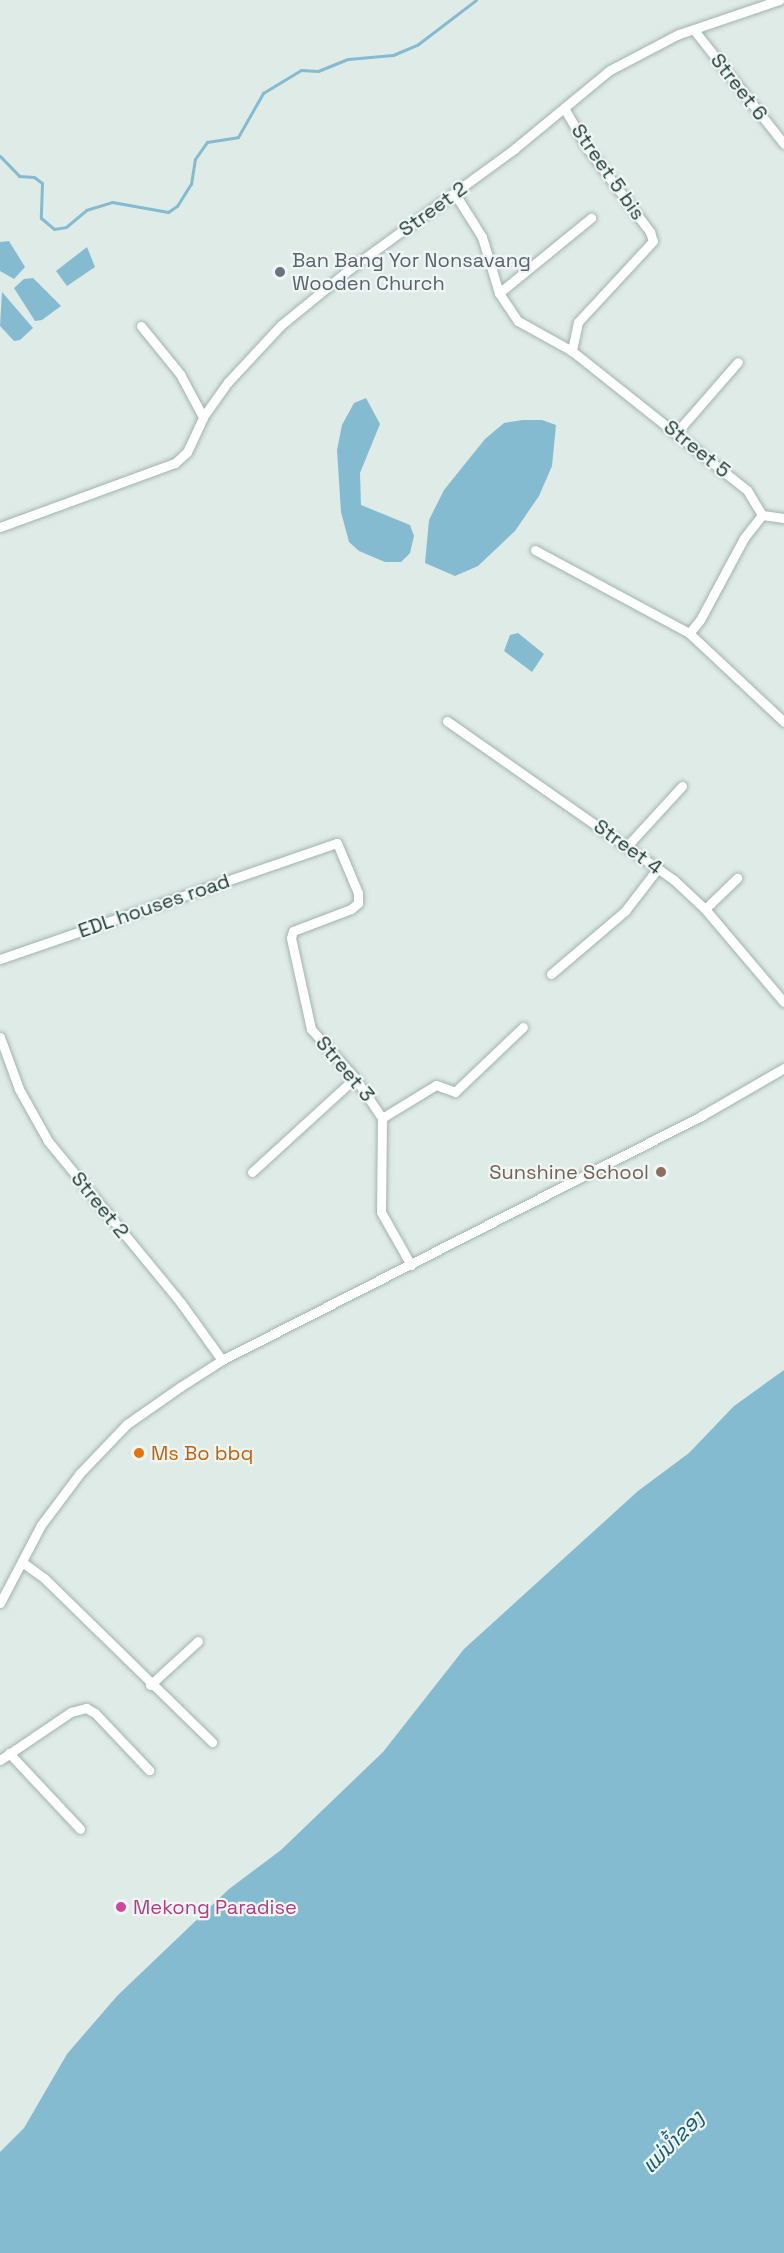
<!DOCTYPE html>
<html>
<head>
<meta charset="utf-8">
<style>
  body { margin:0 }
  #map { position:relative; width:784px; height:2253px; overflow:hidden; background:#dfebe7; font-family:"Space Grotesk","Noto Sans Lao",sans-serif }
  div>[style] { position:absolute }
  .water>* { inset:0; background:#85bbd1 }
  .stream>* { height:3px; margin:-1.5px; padding:0 1.5px; transform-origin:1.5px; border-radius:1.5px; background:#85bbd1 }
  .roads { filter:drop-shadow(0 0 2px #a2b3af) drop-shadow(0 0 2px #a2b3af) }
  .minor>* { height:9px; margin:-4.5px; padding:0 4.5px; transform-origin:4.5px; border-radius:4.5px; background:#fff }
  .dots>* { width:16px; height:16px; translate:-50% -50%; box-sizing:border-box; border:3px solid #eff7f4; border-radius:50% }
  span { translate:-50% -50%; white-space:nowrap; text-align:center; line-height:1.15; -webkit-text-stroke:4.5px #eff7f4; paint-order:stroke }
  .street-label { font-size:20px; color:#203b37 }
  .worship-label { font-size:20px; color:#5b616d }
  .left { translate:0 -50%; text-align:left }
  .education-label { font-size:20px; color:#785e54 }
  .right { translate:-100% -50%; text-align:right }
  .food-label { font-size:20px; color:#c56008 }
  .hotel-label { font-size:20px; color:#b23c85 }
  .water-label { font-size:21px; color:#1a5b77; font-style:italic }
</style>
</head>
<body>
<div id="map">
  <div class="water">
    <div style="clip-path:polygon(9px 241px,25px 267px,14px 279px,0 271px,0 242px)"></div>
    <div style="clip-path:polygon(87px 247px,95px 267px,67px 286px,56px 271px)"></div>
    <div style="clip-path:polygon(33px 278px,61px 306px,42px 320px,35px 321px,14px 288px,24px 279px)"></div>
    <div style="clip-path:polygon(2px 292px,33px 328px,20px 340px,14px 341px,0 326px)"></div>
    <div style="clip-path:polygon(366px 398px,380px 424px,360px 473px,361px 505px,410px 525px,414px 536px,410px 553px,401px 562px,385px 562px,359px 551px,349px 542px,341px 512px,337px 450px,342px 425px,354px 403px)"></div>
    <div style="clip-path:polygon(523px 420px,542px 420px,556px 425px,552px 466px,539px 496px,515px 531px,478px 566px,455px 576px,425px 563px,429px 520px,444px 490px,485px 439px,504px 423px)"></div>
    <div style="clip-path:polygon(518px 633px,544px 654px,532px 672px,504px 651px,510px 635px)"></div>
    <div style="clip-path:polygon(784px 1370px,784px 2253px,0 2253px,0 2152px,24px 2128px,67px 2054px,117px 1996px,229px 1889px,281px 1850px,383px 1752px,464px 1649px,638px 1491px,689px 1453px,734px 1406px)"></div>
  </div>
  <div class="stream">
    <div style="left:0;top:156px;width:28px;rotate:46deg"></div>
    <div style="left:19px;top:176px;width:15px;rotate:4deg"></div>
    <div style="left:34px;top:177px;width:10px;rotate:37deg"></div>
    <div style="left:42px;top:183px;width:35px;rotate:92deg"></div>
    <div style="left:41px;top:218px;width:17px;rotate:40deg"></div>
    <div style="left:54px;top:229px;width:12px;rotate:-9deg"></div>
    <div style="left:66px;top:227px;width:26px;rotate:-40deg"></div>
    <div style="left:86px;top:210px;width:27px;rotate:-17deg"></div>
    <div style="left:112px;top:202px;width:57px;rotate:10.1deg"></div>
    <div style="left:168px;top:212px;width:11px;rotate:-34deg"></div>
    <div style="left:177px;top:206px;width:26px;rotate:-58deg"></div>
    <div style="left:191px;top:184px;width:25px;rotate:-81deg"></div>
    <div style="left:195px;top:159px;width:21px;rotate:-55deg"></div>
    <div style="left:207px;top:142px;width:31px;rotate:-9deg"></div>
    <div style="left:238px;top:137px;width:51px;rotate:-60.4deg"></div>
    <div style="left:263px;top:93px;width:44px;rotate:-31.2deg"></div>
    <div style="left:301px;top:70px;width:17px;rotate:3deg"></div>
    <div style="left:318px;top:71px;width:32px;rotate:-22deg"></div>
    <div style="left:348px;top:59px;width:45px;rotate:-5.1deg"></div>
    <div style="left:393px;top:55px;width:26px;rotate:-23deg"></div>
    <div style="left:417px;top:45px;width:74px;rotate:-37.3deg"></div>
  </div>
  <div class="roads">
    <div class="minor">
      <div style="left:694px;top:30px;width:145px;rotate:51.7deg"></div>
      <div style="left:564px;top:108px;width:48px;rotate:59.7deg"></div>
      <div style="left:588px;top:149px;width:104px;rotate:53.2deg"></div>
      <div style="left:650px;top:232px;width:9px;rotate:72deg"></div>
      <div style="left:653px;top:241px;width:110px;rotate:132.8deg"></div>
      <div style="left:578px;top:322px;width:30px;rotate:102deg"></div>
      <div style="left:455px;top:194px;width:51px;rotate:57.9deg"></div>
      <div style="left:482px;top:237px;width:59px;rotate:73.1deg"></div>
      <div style="left:499px;top:293px;width:34px;rotate:56deg"></div>
      <div style="left:518px;top:321px;width:62px;rotate:29.1deg"></div>
      <div style="left:572px;top:351px;width:223px;rotate:38.5deg"></div>
      <div style="left:747px;top:490px;width:29px;rotate:59deg"></div>
      <div style="left:762px;top:515px;width:29px;rotate:128deg"></div>
      <div style="left:744px;top:538px;width:93px;rotate:118.2deg"></div>
      <div style="left:700px;top:620px;width:17px;rotate:130deg"></div>
      <div style="left:689px;top:633px;width:130px;rotate:43.1deg"></div>
      <div style="left:499px;top:293px;width:119px;rotate:-39.2deg"></div>
      <div style="left:141px;top:326px;width:62px;rotate:50.9deg"></div>
      <div style="left:180px;top:374px;width:49px;rotate:61.9deg"></div>
      <div style="left:676px;top:433px;width:94px;rotate:-48.9deg"></div>
      <div style="left:762px;top:515px;width:22px;rotate:8deg"></div>
      <div style="left:0;top:527px;width:186px;rotate:-20.1deg"></div>
      <div style="left:175px;top:463px;width:16px;rotate:-43deg"></div>
      <div style="left:187px;top:452px;width:38px;rotate:-65deg"></div>
      <div style="left:203px;top:417px;width:43px;rotate:-54.5deg"></div>
      <div style="left:228px;top:382px;width:78px;rotate:-47.1deg"></div>
      <div style="left:281px;top:325px;width:90px;rotate:-39.2deg"></div>
      <div style="left:351px;top:268px;width:202px;rotate:-36.1deg"></div>
      <div style="left:514px;top:149px;width:124px;rotate:-39.5deg"></div>
      <div style="left:610px;top:70px;width:78px;rotate:-27.6deg"></div>
      <div style="left:679px;top:34px;width:106px;rotate:-18.8deg"></div>
      <div style="left:535px;top:550px;width:175px;rotate:28.3deg"></div>
      <div style="left:447px;top:721px;width:277px;rotate:35deg"></div>
      <div style="left:674px;top:880px;width:42px;rotate:43.1deg"></div>
      <div style="left:705px;top:909px;width:122px;rotate:49.7deg"></div>
      <div style="left:628px;top:845px;width:80px;rotate:-47.5deg"></div>
      <div style="left:705px;top:909px;width:45px;rotate:-44.1deg"></div>
      <div style="left:0;top:959px;width:356px;rotate:-19deg"></div>
      <div style="left:337px;top:843px;width:54px;rotate:67.2deg"></div>
      <div style="left:358px;top:893px;width:10px;rotate:90deg"></div>
      <div style="left:358px;top:903px;width:9px;rotate:139deg"></div>
      <div style="left:351px;top:909px;width:62px;rotate:159.2deg"></div>
      <div style="left:293px;top:931px;width:7px;rotate:106deg"></div>
      <div style="left:291px;top:938px;width:93px;rotate:77.6deg"></div>
      <div style="left:311px;top:1029px;width:66px;rotate:48.1deg"></div>
      <div style="left:355px;top:1078px;width:48px;rotate:56deg"></div>
      <div style="left:382px;top:1118px;width:94px;rotate:90.6deg"></div>
      <div style="left:381px;top:1212px;width:61px;rotate:60.5deg"></div>
      <div style="left:551px;top:974px;width:97px;rotate:-40.4deg"></div>
      <div style="left:625px;top:911px;width:54px;rotate:-52.5deg"></div>
      <div style="left:0;top:1037px;width:55px;rotate:69.9deg"></div>
      <div style="left:19px;top:1089px;width:60px;rotate:60.9deg"></div>
      <div style="left:48px;top:1141px;width:210px;rotate:50.6deg"></div>
      <div style="left:181px;top:1303px;width:70px;rotate:54.3deg"></div>
      <div style="left:382px;top:1118px;width:63px;rotate:-31.4deg"></div>
      <div style="left:436px;top:1085px;width:20px;rotate:20deg"></div>
      <div style="left:455px;top:1092px;width:94px;rotate:-43.7deg"></div>
      <div style="left:252px;top:1172px;width:139px;rotate:-42.4deg"></div>
      <div style="left:22px;top:1562px;width:27px;rotate:36deg"></div>
      <div style="left:44px;top:1578px;width:235px;rotate:44.3deg"></div>
      <div style="left:0;top:1603px;width:88px;rotate:-62.3deg"></div>
      <div style="left:41px;top:1525px;width:65px;rotate:-53.1deg"></div>
      <div style="left:80px;top:1473px;width:68px;rotate:-46.2deg"></div>
      <div style="left:127px;top:1424px;width:65px;rotate:-34.9deg"></div>
      <div style="left:180px;top:1387px;width:50px;rotate:-32.7deg"></div>
      <div style="left:222px;top:1360px;width:538px;rotate:-26.99deg"></div>
      <div style="left:701px;top:1116px;width:96px;rotate:-30deg"></div>
      <div style="left:150px;top:1685px;width:65px;rotate:-42.5deg"></div>
      <div style="left:9px;top:1753px;width:104px;rotate:46.9deg"></div>
      <div style="left:0;top:1760px;width:86px;rotate:-34.1deg"></div>
      <div style="left:71px;top:1712px;width:16px;rotate:-15deg"></div>
      <div style="left:86px;top:1708px;width:10px;rotate:29deg"></div>
      <div style="left:95px;top:1713px;width:79px;rotate:46.5deg"></div>
    </div>
  </div>
  <div class="dots">
    <div style="left:280px;top:272px;background:#6b7280"></div>
    <div style="left:661px;top:1172px;background:#8d6e63"></div>
    <div style="left:139px;top:1453px;background:#e8710a"></div>
    <div style="left:121px;top:1907px;background:#d1479c"></div>
  </div>
  <div class="street-label">
    <span style="left:739px;top:87px;rotate:52deg">Street 6</span>
    <span style="left:608px;top:172px;rotate:55deg">Street 5 bis</span>
    <span style="left:433px;top:209px;rotate:-36deg">Street 2</span>
    <span style="left:697px;top:449px;rotate:39deg">Street 5</span>
    <span style="left:628px;top:847px;rotate:36deg">Street 4</span>
    <span style="left:154px;top:906px;rotate:-19deg">EDL houses road</span>
    <span style="left:345px;top:1069px;rotate:50deg">Street 3</span>
    <span style="left:100px;top:1205px;rotate:51deg">Street 2</span>
  </div>
  <div class="worship-label">
    <span class="left" style="left:292px;top:272px">Ban Bang Yor Nonsavang<br>Wooden Church</span>
  </div>
  <div class="education-label">
    <span class="right" style="left:649px;top:1172px">Sunshine School</span>
  </div>
  <div class="food-label">
    <span class="left" style="left:151px;top:1453px">Ms Bo bbq</span>
  </div>
  <div class="hotel-label">
    <span class="left" style="left:133px;top:1907px">Mekong Paradise</span>
  </div>
  <div class="water-label">
    <span style="left:673px;top:2142px;rotate:-45deg">ແມ່ນ້ຳຂອງ</span>
  </div>
</div>
</body>
</html>
